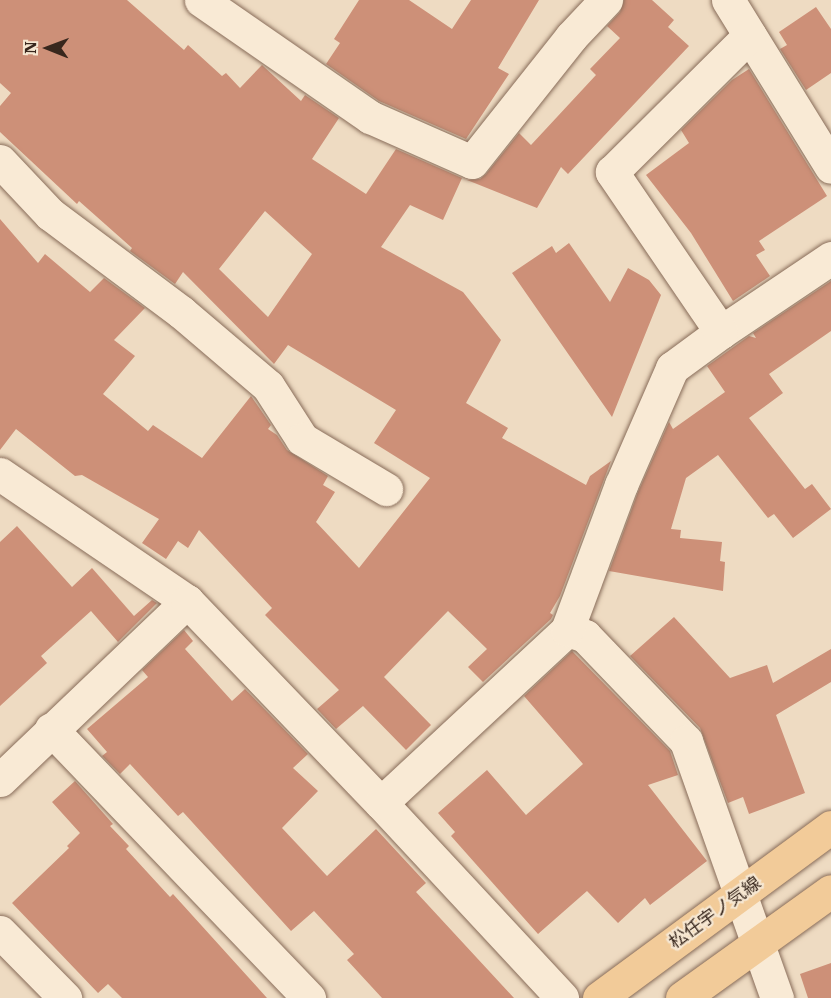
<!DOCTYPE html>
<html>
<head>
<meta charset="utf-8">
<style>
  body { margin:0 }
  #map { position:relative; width:831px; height:998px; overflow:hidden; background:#eedbc2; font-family:"IBM Plex Serif","Noto Sans JP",serif }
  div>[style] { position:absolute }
  .building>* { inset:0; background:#cd9078 }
  .roads { filter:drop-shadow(0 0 2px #886c59) drop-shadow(0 0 2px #886c59) }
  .minor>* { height:33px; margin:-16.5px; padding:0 16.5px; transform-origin:16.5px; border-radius:16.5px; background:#f9ead5 }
  .primary>* { height:33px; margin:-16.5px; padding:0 16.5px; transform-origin:16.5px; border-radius:16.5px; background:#f2cb99 }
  span { translate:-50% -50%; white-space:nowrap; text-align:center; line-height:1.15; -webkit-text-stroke:4.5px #f6e7d2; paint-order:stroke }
  .street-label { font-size:18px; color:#38271d }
  .north { position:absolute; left:18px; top:18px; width:60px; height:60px; -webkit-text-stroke:4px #f6e7d2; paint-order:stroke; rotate:271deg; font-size:16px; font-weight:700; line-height:24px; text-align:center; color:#38271d }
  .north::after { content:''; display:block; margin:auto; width:21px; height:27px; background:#38271d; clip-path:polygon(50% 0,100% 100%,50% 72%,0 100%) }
</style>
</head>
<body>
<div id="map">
  <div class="building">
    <div style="clip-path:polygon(evenodd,0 0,127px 0,184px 50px,188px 45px,222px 76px,226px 73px,240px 88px,262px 65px,301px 101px,305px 95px,339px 118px,312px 159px,366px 194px,396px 149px,462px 178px,443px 220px,410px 205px,381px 247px,463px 292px,501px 340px,466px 403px,508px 428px,502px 438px,586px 485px,590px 476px,611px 461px,560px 596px,550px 613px,553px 615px,551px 619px,483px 682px,468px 667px,487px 649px,448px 611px,384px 677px,431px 725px,406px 750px,363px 706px,336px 729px,317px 709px,339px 690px,265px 615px,272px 608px,199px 530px,188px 548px,178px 541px,166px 559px,142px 543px,159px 519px,82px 475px,75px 476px,16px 429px,0 450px,0 219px,38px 263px,45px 254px,90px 292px,104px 278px,145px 308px,114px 340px,135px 356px,103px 394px,148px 431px,153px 425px,202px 458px,251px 396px,271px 425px,268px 429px,277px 435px,287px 450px,328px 476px,323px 485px,335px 492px,316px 522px,359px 568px,430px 478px,374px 443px,396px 410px,288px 345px,274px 364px,183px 272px,175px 284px,130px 251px,132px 248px,79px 201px,77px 204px,0 132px,0 106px,11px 93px,0 83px,0 0,265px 211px,312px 254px,268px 317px,219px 269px,265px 211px)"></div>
    <div style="clip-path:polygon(359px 0,409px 0,452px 29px,471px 0,539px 0,498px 68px,509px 74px,466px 139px,379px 101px,326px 64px,340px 43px,334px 39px)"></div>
    <div style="clip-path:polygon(624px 0,652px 0,674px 20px,668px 27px,689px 46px,568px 174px,561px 167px,537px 208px,467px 180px,480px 179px,486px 174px,519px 133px,531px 145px,596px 75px,590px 69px,620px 38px,607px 26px,620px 12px)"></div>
    <div style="clip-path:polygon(816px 7px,831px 29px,831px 73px,806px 90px,780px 49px,787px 45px,779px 32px)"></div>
    <div style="clip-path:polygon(749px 69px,827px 196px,759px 241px,765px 250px,756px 255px,770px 276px,733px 301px,691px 233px,646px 175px,689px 143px,681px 130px,732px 80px)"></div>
    <div style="clip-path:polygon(569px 243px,610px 302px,628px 268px,649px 280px,661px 295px,612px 417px,512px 273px,552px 246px,556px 253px)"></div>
    <div style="clip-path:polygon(831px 281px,831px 331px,769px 374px,783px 393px,749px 418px,805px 489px,812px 484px,831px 509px,793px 538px,774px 514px,768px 518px,718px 455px,686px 478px,671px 529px,681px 530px,680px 538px,722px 542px,720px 561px,725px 562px,723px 591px,609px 571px,638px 492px,669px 422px,673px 429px,725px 392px,707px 366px,749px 336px,756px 338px,753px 333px)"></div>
    <div style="clip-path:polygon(17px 526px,72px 587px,92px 568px,134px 616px,152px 600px,157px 603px,118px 642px,91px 611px,41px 656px,47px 663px,0 706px,0 542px)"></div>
    <div style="clip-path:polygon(674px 617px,730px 678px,767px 665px,773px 683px,831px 649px,831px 682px,776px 715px,805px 793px,749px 814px,743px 797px,728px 803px,700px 728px,630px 656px)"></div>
    <div style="clip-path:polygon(184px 630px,193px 641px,185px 649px,232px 701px,245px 689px,308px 754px,293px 768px,318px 791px,282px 828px,327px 876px,376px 829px,426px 883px,416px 892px,514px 998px,382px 998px,347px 960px,354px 954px,314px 911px,291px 931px,183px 812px,178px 816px,130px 764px,120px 774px,102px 756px,107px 752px,87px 729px,148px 677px,142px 670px)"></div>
    <div style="clip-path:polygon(572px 651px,670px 751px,678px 775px,648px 785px,707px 861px,650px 905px,645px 898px,618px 923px,587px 891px,538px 934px,451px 836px,455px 832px,438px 813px,487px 770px,526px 815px,583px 764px,524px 696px)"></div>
    <div style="clip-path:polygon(75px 781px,113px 824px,110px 826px,129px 846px,126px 849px,170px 897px,173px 894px,267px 998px,122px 998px,108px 984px,98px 993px,12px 903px,69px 848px,67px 846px,80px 833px,52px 802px)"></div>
    <div style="clip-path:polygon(831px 963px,831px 998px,808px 998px,800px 974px)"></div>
  </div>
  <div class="roads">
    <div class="minor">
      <div style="left:201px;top:0;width:206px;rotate:34.7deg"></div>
      <div style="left:370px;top:117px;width:111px;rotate:23.8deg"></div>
      <div style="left:472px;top:162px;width:159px;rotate:-51.6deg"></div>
      <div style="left:571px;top:37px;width:51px;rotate:-46.6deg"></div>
      <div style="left:728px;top:0;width:196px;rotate:58.3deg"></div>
      <div style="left:0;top:161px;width:73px;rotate:46.7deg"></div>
      <div style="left:50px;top:214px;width:164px;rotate:36.8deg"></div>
      <div style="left:181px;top:312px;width:114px;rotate:40.4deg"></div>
      <div style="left:268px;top:386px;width:63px;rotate:57.3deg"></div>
      <div style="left:302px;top:439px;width:98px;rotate:30.8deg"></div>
      <div style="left:721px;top:332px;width:133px;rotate:-33.9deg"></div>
      <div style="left:0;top:474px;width:226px;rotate:34.2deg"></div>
      <div style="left:567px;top:630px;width:19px;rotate:18deg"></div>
      <div style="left:585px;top:636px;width:146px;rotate:46.1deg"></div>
      <div style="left:686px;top:741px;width:273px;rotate:70.5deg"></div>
      <div style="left:51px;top:729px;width:373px;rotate:46.2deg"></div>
      <div style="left:0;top:780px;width:259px;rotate:-43.7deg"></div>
      <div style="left:187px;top:601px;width:280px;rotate:46.2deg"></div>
      <div style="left:381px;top:803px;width:266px;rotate:47.1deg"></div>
      <div style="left:381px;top:803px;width:254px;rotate:-42.9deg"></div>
      <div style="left:567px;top:630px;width:155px;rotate:-69.6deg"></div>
      <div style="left:621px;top:485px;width:128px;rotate:-66.4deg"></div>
      <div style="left:672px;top:368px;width:61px;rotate:-36.3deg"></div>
      <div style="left:721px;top:332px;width:194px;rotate:-124.3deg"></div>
      <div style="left:612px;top:172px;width:194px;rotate:-44.8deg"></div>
      <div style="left:0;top:932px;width:93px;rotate:45.4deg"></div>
    </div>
    <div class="primary">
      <div style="left:599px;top:998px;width:288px;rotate:-36.4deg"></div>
      <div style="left:682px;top:998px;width:183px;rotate:-35.7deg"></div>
    </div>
  </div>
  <div class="street-label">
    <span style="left:715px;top:913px;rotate:-36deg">松任宇ノ気線</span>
  </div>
  <div class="north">N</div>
</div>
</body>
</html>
